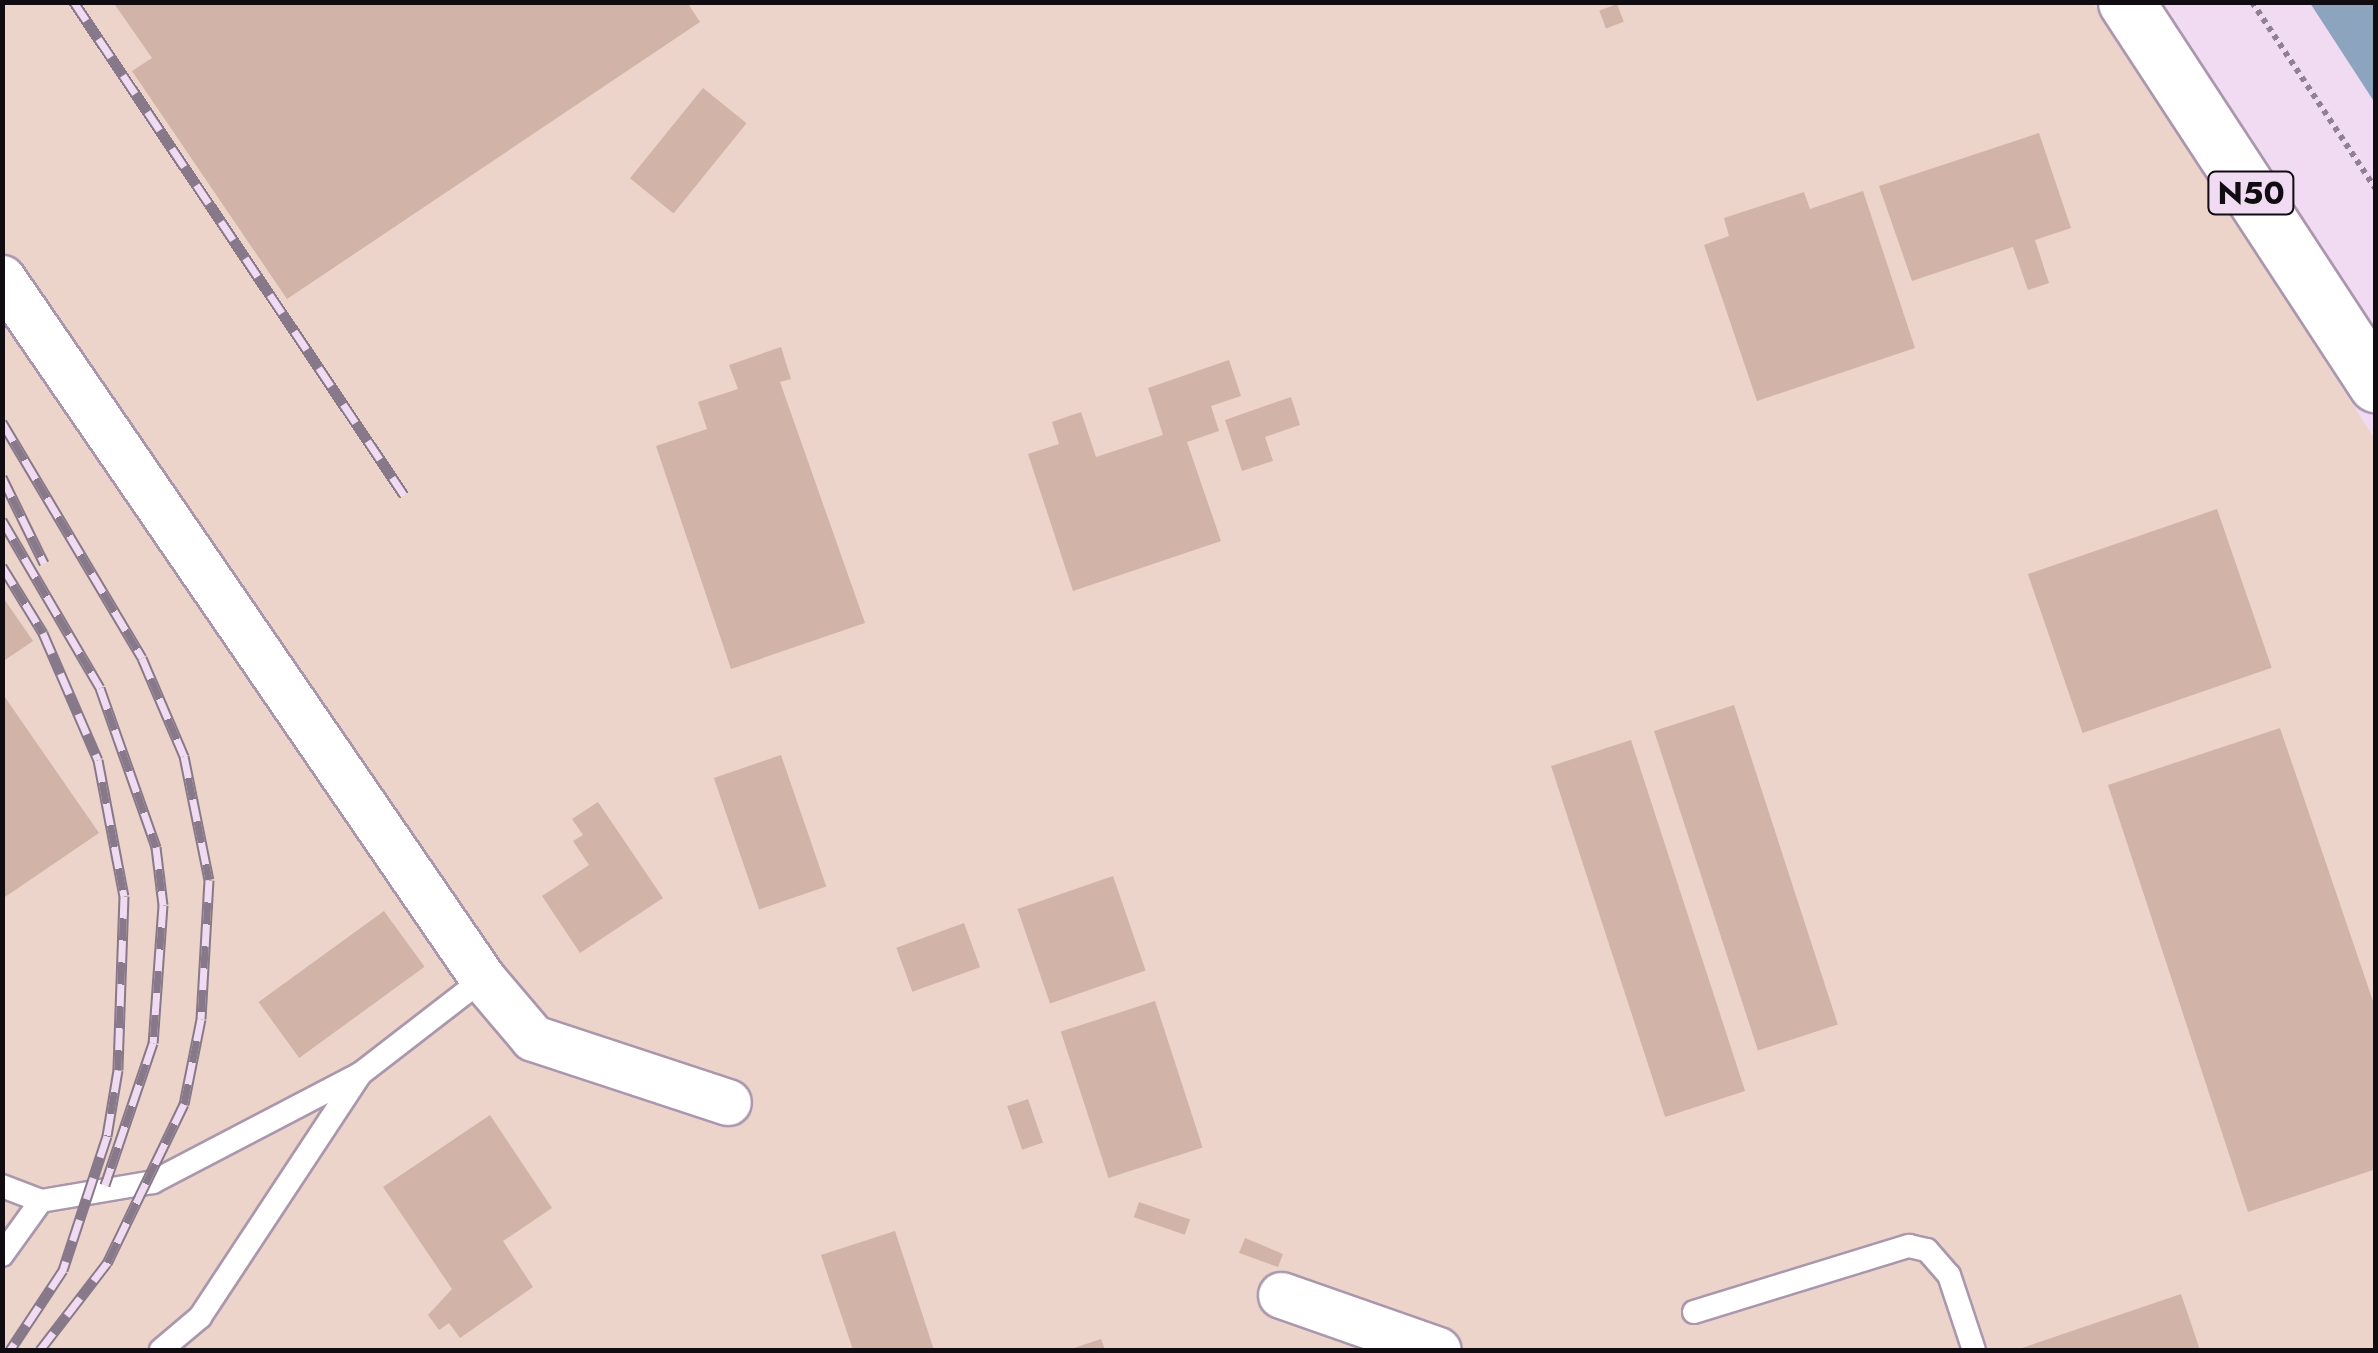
<!DOCTYPE html>
<style>
body{margin:0}
#map{position:relative;width:2378px;height:1353px;overflow:hidden;background:#f0dbf3;font-family:Jost,sans-serif}
div>[style]{position:absolute}
.industrial>*{inset:0;background:#ecd4ca}
.water>*{inset:0;background:#8da4be}
.building>*{inset:0;background:#d1b3a8;transform-origin:0 0}
.path>*{height:6px;margin-top:-3px;transform-origin:0;background:repeating-linear-gradient(90deg,#8f8191 0 5px,transparent 0 10px)}
.roads{filter:drop-shadow(2px 0 #aa97ad) drop-shadow(-2px 0 #aa97ad) drop-shadow(0 2px #aa97ad) drop-shadow(0 -2px #aa97ad)}
.lane>*{height:22px;margin:-11px;padding:0 11px;transform-origin:11px;border-radius:11px;background:#fff}
.street>*{height:45px;margin:-22.5px;padding:0 22.5px;transform-origin:22.5px;border-radius:22.5px;background:#fff}
.primary>*{height:55px;margin:-27.5px;padding:0 27.5px;transform-origin:27.5px;border-radius:27.5px;background:#fff}
.rail>*{height:11px;margin-top:-5.5px;transform-origin:0;background:repeating-linear-gradient(90deg,#f0dbf3 0 22px,#877989 0 44px);box-sizing:border-box;border-block:2px solid #877989}
span{translate:-50% -50%;white-space:nowrap;text-align:center;line-height:1.15;-webkit-text-stroke:8px #f0dbf3;paint-order:stroke}
.shield-label span{padding:2px 8px;background:#f0dbf3;border:2px solid;border-radius:8px;-webkit-text-stroke-width:0}
.shield-label{font-size:32px;color:#110b12;font-weight:700}
.frame{position:absolute;inset:0;border:5px solid #110b12;pointer-events:none}
</style>
<div id="map">
<div class="industrial">
<i style="clip-path:polygon(3px 3px,2093px 3px,2375px 439px,2375px 1350px,3px 1350px)"></i>
</div>
<div class="water">
<i style="clip-path:polygon(2310px 3px,2375px 3px,2375px 103px)"></i>
</div>
<div class="building">
<i style="clip-path:polygon(113px 2px,687px 2px,700px 22px,287px 299px,132px 71px,152px 58px)"></i>
<i style="left:1617px;top:4px;width:19px;height:19px;rotate:69deg"></i>
<i style="left:703px;top:88px;width:56px;height:116px;rotate:39deg"></i>
<i style="clip-path:polygon(2039px 133px,2071px 228px,2035px 240px,2049px 283px,2028px 290px,2013px 247px,1912px 281px,1879px 186px)"></i>
<i style="clip-path:polygon(1863px 191px,1915px 348px,1757px 401px,1704px 245px,1729px 236px,1724px 218px,1804px 192px,1810px 209px)"></i>
<i style="clip-path:polygon(781px 347px,791px 379px,780px 382px,865px 623px,731px 669px,656px 446px,707px 429px,698px 402px,738px 389px,729px 365px)"></i>
<i style="clip-path:polygon(1229px 360px,1241px 396px,1211px 406px,1219px 431px,1187px 442px,1221px 541px,1073px 591px,1028px 454px,1059px 444px,1052px 422px,1081px 412px,1096px 457px,1163px 435px,1148px 388px)"></i>
<i style="clip-path:polygon(1291px 397px,1300px 425px,1265px 437px,1273px 461px,1242px 471px,1225px 420px)"></i>
<i style="left:2217px;top:509px;width:168px;height:200px;rotate:71deg"></i>
<i style="clip-path:polygon(2px 596px,33px 641px,2px 662px)"></i>
<i style="clip-path:polygon(2px 693px,99px 833px,2px 899px)"></i>
<i style="left:1734px;top:705px;width:336px;height:84px;rotate:72deg"></i>
<i style="clip-path:polygon(2280px 728px,2376px 1010px,2376px 1169px,2248px 1212px,2108px 785px)"></i>
<i style="left:1631px;top:740px;width:369px;height:84px;rotate:72deg"></i>
<i style="left:781px;top:755px;width:139px;height:71px;rotate:71deg"></i>
<i style="clip-path:polygon(598px 802px,663px 898px,580px 953px,542px 896px,589px 865px,573px 841px,583px 835px,572px 819px)"></i>
<i style="left:1113px;top:876px;width:100px;height:101px;rotate:71deg"></i>
<i style="left:384px;top:911px;width:69px;height:155px;rotate:54deg"></i>
<i style="left:964px;top:923px;width:47px;height:72px;rotate:70deg"></i>
<i style="left:1155px;top:1001px;width:154px;height:99px;rotate:72deg"></i>
<i style="left:1028px;top:1099px;width:46px;height:22px;rotate:71deg"></i>
<i style="clip-path:polygon(490px 1115px,552px 1208px,503px 1241px,533px 1287px,460px 1338px,449px 1323px,439px 1330px,428px 1315px,452px 1289px,383px 1187px)"></i>
<i style="left:1139px;top:1202px;width:54px;height:16px;rotate:19deg"></i>
<i style="clip-path:polygon(895px 1231px,934px 1350px,853px 1350px,821px 1255px)"></i>
<i style="clip-path:polygon(1245px 1238px,1283px 1254px,1278px 1267px,1239px 1253px)"></i>
<i style="clip-path:polygon(2181px 1294px,2200px 1350px,2016px 1350px)"></i>
<i style="clip-path:polygon(1101px 1339px,1105px 1350px,1068px 1350px)"></i>
</div>
<div class="path">
<i style="left:2252px;top:2px;width:224px;rotate:56.5deg"></i>
</div>
<div class="roads">
<div class="lane">
<i style="left:2px;top:1186px;width:42px;rotate:21deg"></i>
<i style="left:41px;top:1201px;width:114px;rotate:-9.6deg"></i>
<i style="left:153px;top:1182px;width:233px;rotate:-27.6deg"></i>
<i style="left:2px;top:1255px;width:67px;rotate:-54.2deg"></i>
<i style="left:1694px;top:1312px;width:225px;rotate:-17.1deg"></i>
<i style="left:1909px;top:1246px;width:18px;rotate:13deg"></i>
<i style="left:1927px;top:1250px;width:33px;rotate:49deg"></i>
<i style="left:1949px;top:1275px;width:79px;rotate:71.6deg"></i>
<i style="left:161px;top:1350px;width:51px;rotate:-40.2deg"></i>
<i style="left:200px;top:1317px;width:291px;rotate:-56.6deg"></i>
<i style="left:360px;top:1074px;width:155px;rotate:-37.7deg"></i>
</div>
<div class="street">
<i style="left:2px;top:278px;width:850px;rotate:55.54deg"></i>
<i style="left:483px;top:979px;width:77px;rotate:49.7deg"></i>
<i style="left:533px;top:1038px;width:205px;rotate:18.2deg"></i>
<i style="left:1281px;top:1295px;width:166px;rotate:19.3deg"></i>
</div>
<div class="primary">
<i style="left:2126px;top:2px;width:457px;rotate:56.8deg"></i>
</div>
</div>
<div class="rail">
<i style="left:74px;top:2px;width:593px;rotate:56.2deg"></i>
<i style="left:2px;top:422px;width:274px;rotate:59.3deg"></i>
<i style="left:142px;top:658px;width:107px;rotate:66.8deg"></i>
<i style="left:184px;top:756px;width:126px;rotate:78.6deg"></i>
<i style="left:209px;top:880px;width:139px;rotate:93.3deg"></i>
<i style="left:201px;top:1019px;width:87px;rotate:101.3deg"></i>
<i style="left:184px;top:1104px;width:177px;rotate:115.8deg"></i>
<i style="left:107px;top:1263px;width:110px;rotate:127.6deg"></i>
<i style="left:2px;top:477px;width:96px;rotate:64deg"></i>
<i style="left:2px;top:520px;width:194px;rotate:59.7deg"></i>
<i style="left:100px;top:688px;width:169px;rotate:70.6deg"></i>
<i style="left:156px;top:847px;width:58px;rotate:83.1deg"></i>
<i style="left:163px;top:905px;width:138px;rotate:94.1deg"></i>
<i style="left:153px;top:1043px;width:150px;rotate:108.7deg"></i>
<i style="left:2px;top:566px;width:79px;rotate:58.5deg"></i>
<i style="left:43px;top:633px;width:138px;rotate:66.6deg"></i>
<i style="left:98px;top:760px;width:138px;rotate:79.2deg"></i>
<i style="left:124px;top:896px;width:174px;rotate:92deg"></i>
<i style="left:118px;top:1070px;width:67px;rotate:99.5deg"></i>
<i style="left:107px;top:1136px;width:141px;rotate:108.2deg"></i>
<i style="left:63px;top:1270px;width:96px;rotate:123.5deg"></i>
</div>
<div class="shield-label">
<span style="left:2251px;top:193px">N50</span>
</div>
<div class="frame"></div>
</div>
